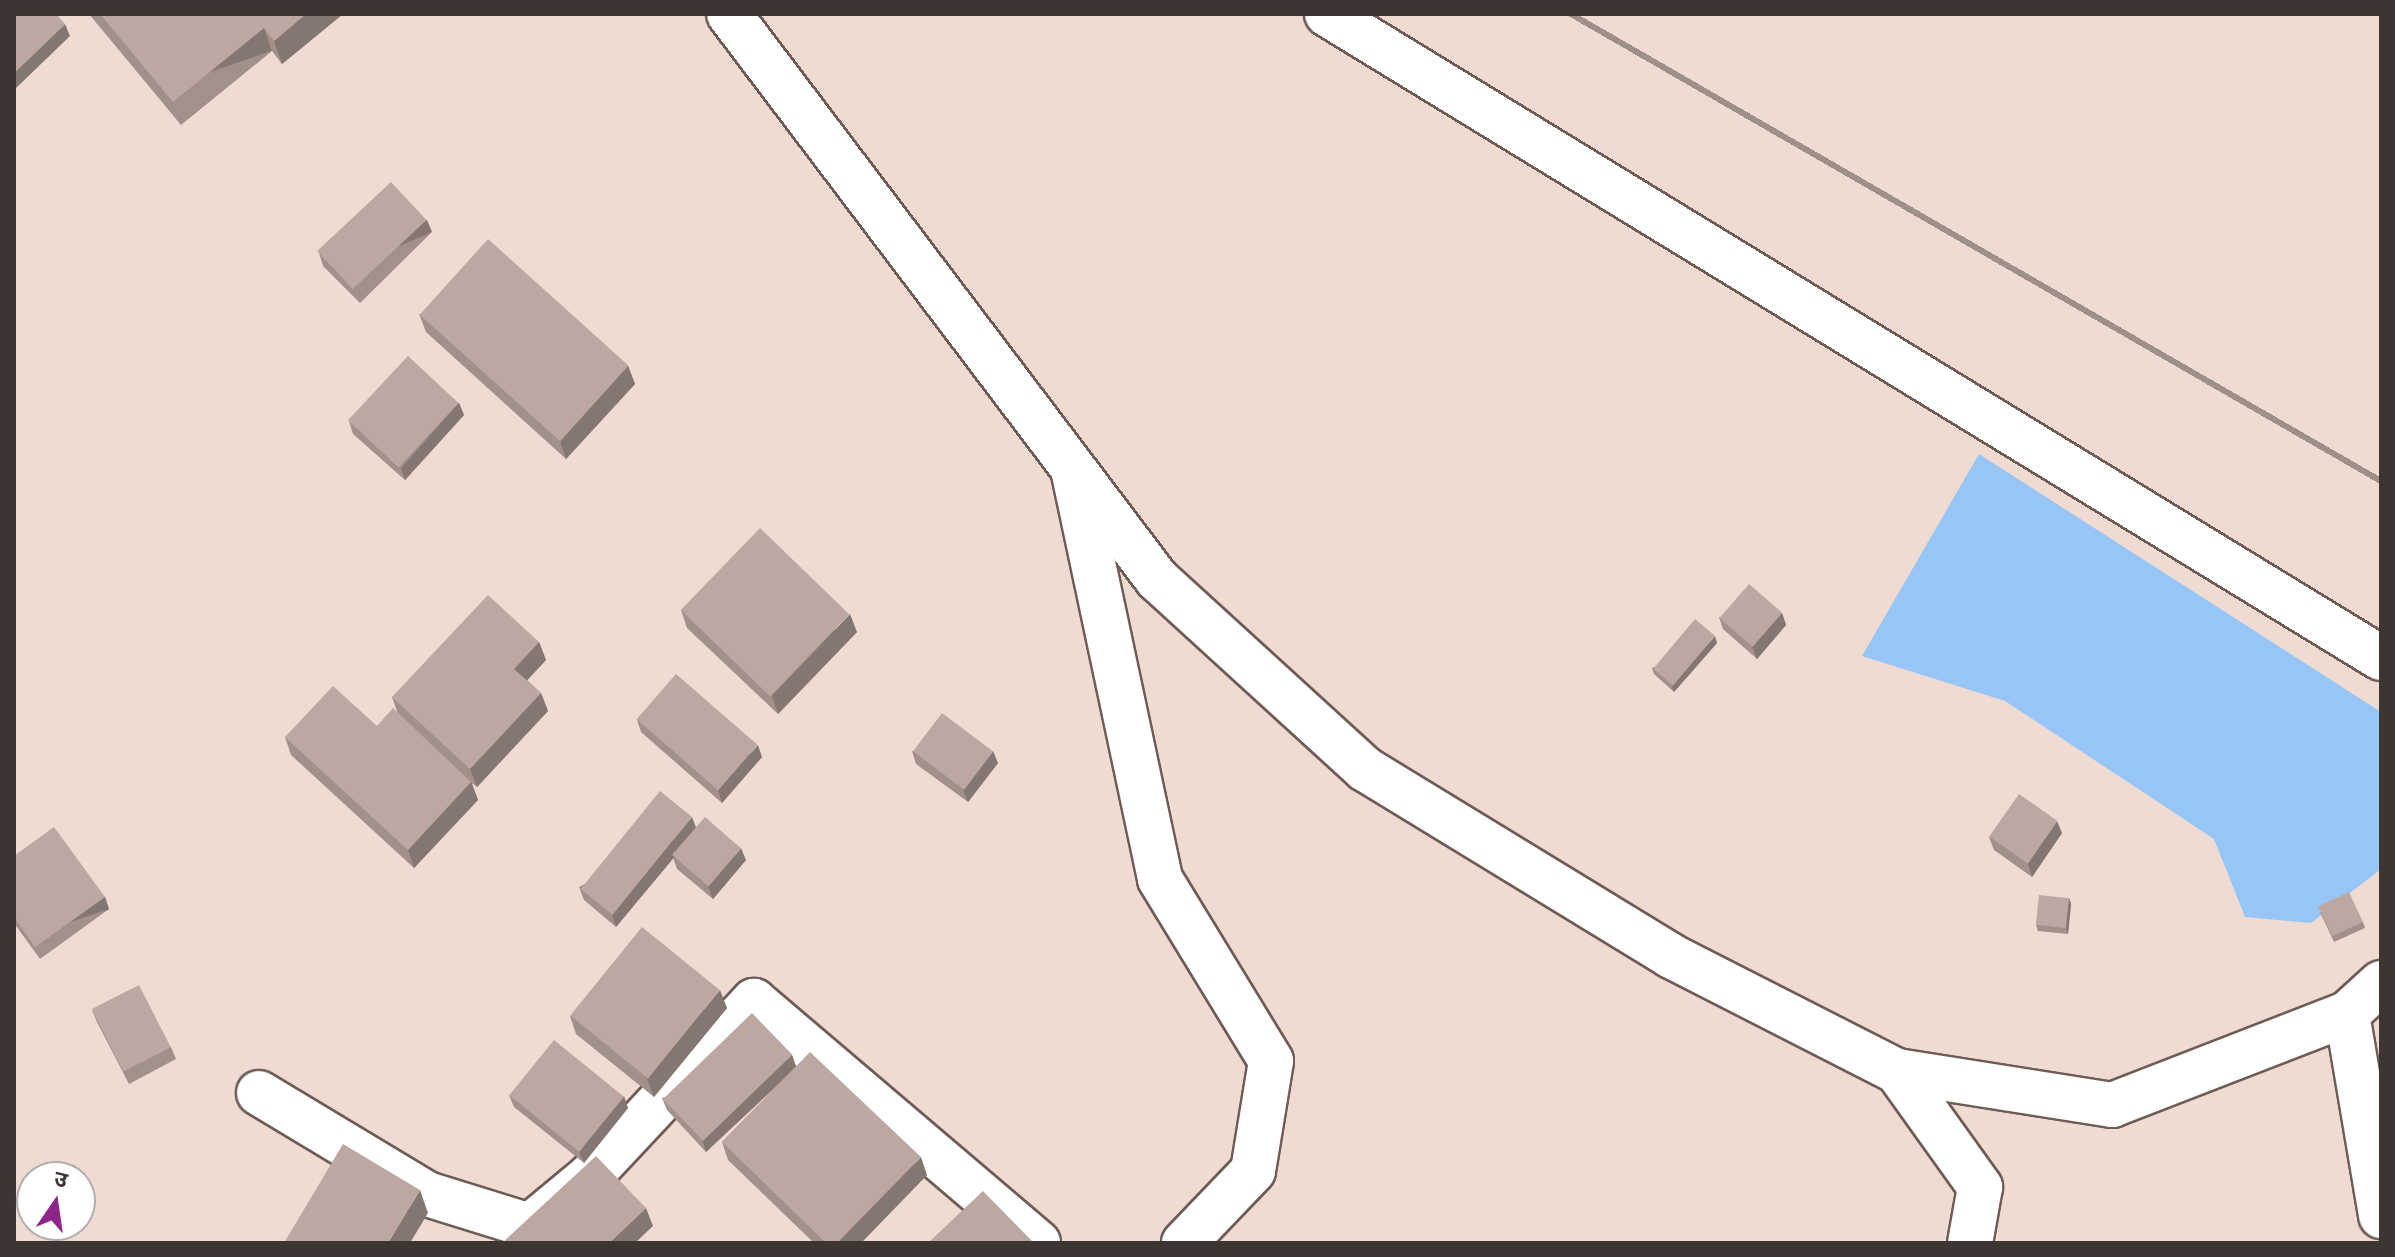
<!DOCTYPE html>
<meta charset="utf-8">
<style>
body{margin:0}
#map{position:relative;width:2395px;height:1257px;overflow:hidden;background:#f0dbd3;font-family:Arial,"Noto Sans Devanagari",sans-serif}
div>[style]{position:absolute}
.water>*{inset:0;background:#97c6f6}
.roads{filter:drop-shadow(2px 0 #6e5c55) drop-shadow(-2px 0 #6e5c55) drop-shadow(0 2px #6e5c55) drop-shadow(0 -2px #6e5c55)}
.minor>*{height:44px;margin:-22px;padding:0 22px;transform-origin:22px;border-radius:22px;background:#fff}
.major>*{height:44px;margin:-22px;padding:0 22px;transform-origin:22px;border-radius:22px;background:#fff}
.rail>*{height:6px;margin:-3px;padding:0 3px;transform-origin:3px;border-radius:3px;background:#9e8f89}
.wall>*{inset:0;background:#a2908a}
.shaded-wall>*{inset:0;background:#847671;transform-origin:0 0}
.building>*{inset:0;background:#bca8a1;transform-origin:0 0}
span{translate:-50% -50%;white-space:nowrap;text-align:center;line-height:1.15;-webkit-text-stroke:7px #fff;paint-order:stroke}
.frame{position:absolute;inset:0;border:16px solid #3d3532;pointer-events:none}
.north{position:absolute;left:16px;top:1161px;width:80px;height:80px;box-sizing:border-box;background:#fff;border:2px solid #b1aead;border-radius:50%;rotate:13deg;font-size:22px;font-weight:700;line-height:32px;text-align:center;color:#3d3532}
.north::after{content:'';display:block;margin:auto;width:28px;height:36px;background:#8e258a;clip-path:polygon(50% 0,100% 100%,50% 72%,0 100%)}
</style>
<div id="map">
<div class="water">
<i style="clip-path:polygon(1979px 454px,2381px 712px,2381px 869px,2311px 923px,2245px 917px,2214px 839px,2005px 701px,1862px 656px)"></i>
</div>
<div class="roads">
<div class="minor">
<i style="left:1327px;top:14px;width:1235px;rotate:31.43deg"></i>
<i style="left:1073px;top:469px;width:419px;rotate:78deg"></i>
<i style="left:1160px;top:879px;width:213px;rotate:58.6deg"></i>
<i style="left:1271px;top:1061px;width:111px;rotate:99.3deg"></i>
<i style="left:1253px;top:1171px;width:100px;rotate:133.8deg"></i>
<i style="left:2347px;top:1014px;width:205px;rotate:80.4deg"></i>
<i style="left:1897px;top:1071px;width:143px;rotate:54.4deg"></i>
<i style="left:1980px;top:1187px;width:57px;rotate:100.1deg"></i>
<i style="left:259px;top:1093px;width:196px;rotate:31deg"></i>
<i style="left:427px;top:1194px;width:108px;rotate:17.3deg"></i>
<i style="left:530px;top:1226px;width:78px;rotate:-39.8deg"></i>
<i style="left:590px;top:1176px;width:240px;rotate:-46.9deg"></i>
<i style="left:754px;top:1001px;width:373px;rotate:40.4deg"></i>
</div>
<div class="major">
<i style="left:729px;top:14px;width:709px;rotate:52.86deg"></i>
<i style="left:1157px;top:579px;width:282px;rotate:42.4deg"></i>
<i style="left:1365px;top:769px;width:359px;rotate:31.4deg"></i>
<i style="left:1671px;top:956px;width:254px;rotate:27deg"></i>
<i style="left:1897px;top:1071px;width:218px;rotate:9deg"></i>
<i style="left:2112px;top:1105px;width:252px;rotate:-21.2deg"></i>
<i style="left:2347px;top:1014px;width:46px;rotate:-42.4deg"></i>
</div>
</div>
<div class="rail">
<i style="left:1571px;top:14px;width:935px;rotate:29.97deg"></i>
</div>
<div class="wall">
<i style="clip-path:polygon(89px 14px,343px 14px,282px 64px,272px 51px,181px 125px)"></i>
<i style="clip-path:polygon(432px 232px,360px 303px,323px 266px,319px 253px)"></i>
<i style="clip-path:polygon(419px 314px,628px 366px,635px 384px,566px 459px,426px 332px)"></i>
<i style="clip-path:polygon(459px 403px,464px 415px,405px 480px,353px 434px,349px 421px)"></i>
<i style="clip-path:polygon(681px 610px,857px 632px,778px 714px,687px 628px)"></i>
<i style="clip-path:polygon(1782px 613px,1786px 625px,1757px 659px,1723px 629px,1719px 617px)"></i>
<i style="clip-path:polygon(539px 642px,546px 660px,527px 680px,541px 693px,548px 711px,477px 787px,472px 783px,478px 800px,414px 868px,291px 755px,285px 737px,377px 726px,398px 714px,392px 697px)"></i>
<i style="clip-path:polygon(1717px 643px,1674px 692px,1654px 674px,1652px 668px)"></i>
<i style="clip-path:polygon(637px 720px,762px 757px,722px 803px,641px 732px)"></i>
<i style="clip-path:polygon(912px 751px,998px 763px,968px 802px,916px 764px)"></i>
<i style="clip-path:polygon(696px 828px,746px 860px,713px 899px,677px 869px,673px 858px,616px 927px,584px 900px,579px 887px)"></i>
<i style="clip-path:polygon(2062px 833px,2032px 877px,1994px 850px,1989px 837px)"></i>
<i style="clip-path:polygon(14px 856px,105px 897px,109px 909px,40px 959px,14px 923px)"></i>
<i style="clip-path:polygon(2069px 898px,2071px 904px,2068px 934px,2038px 931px,2036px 925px)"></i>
<i style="clip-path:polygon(2320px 912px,2363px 922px,2365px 928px,2334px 942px)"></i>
<i style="clip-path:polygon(727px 1008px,654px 1097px,576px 1034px,570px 1016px)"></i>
<i style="clip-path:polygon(92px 1010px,171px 1047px,176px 1059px,129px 1084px,97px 1022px)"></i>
<i style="clip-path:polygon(792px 1055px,796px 1066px,927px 1175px,861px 1243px,814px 1243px,728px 1160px,722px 1142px,779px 1084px,706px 1152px,667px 1110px,662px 1098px)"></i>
<i style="clip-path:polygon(509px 1095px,628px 1108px,584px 1163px,514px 1107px)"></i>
</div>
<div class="shaded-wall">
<i style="clip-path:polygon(306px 14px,343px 14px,282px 64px,274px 41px)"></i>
<i style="clip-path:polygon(65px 24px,70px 36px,14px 90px,14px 73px)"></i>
<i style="left:264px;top:28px;width:24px;height:117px;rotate:71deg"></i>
<i style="left:427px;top:220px;width:13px;height:101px;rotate:67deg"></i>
<i style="clip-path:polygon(628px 366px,635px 384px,566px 459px,560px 441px)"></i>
<i style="clip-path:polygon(459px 403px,464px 415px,405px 480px,401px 468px)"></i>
<i style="clip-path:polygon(1782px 613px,1786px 625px,1757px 659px,1752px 646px)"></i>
<i style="clip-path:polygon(850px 614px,857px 632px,778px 714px,772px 696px)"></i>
<i style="clip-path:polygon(1715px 636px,1717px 643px,1674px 692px,1672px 686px)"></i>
<i style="clip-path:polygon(539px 642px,546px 660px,521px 687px,514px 669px)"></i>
<i style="clip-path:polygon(541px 693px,548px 711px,477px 787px,470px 769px)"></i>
<i style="clip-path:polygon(758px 745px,762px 757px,722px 803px,718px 790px)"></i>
<i style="clip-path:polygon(993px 751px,998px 763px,968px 802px,963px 790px)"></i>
<i style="clip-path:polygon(471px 782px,478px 800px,414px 868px,408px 850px)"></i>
<i style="clip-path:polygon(692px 817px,697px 830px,616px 927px,612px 914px)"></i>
<i style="clip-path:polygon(2057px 821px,2062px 833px,2032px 877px,2028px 864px)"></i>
<i style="clip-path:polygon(741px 848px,746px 860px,713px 899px,708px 887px)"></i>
<i style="left:105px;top:897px;width:13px;height:86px;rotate:72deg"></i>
<i style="clip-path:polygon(2069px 898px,2071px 904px,2068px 934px,2066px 928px)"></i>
<i style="clip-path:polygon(720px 990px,727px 1008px,654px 1097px,647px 1079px)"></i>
<i style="clip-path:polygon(792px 1055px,796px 1067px,706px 1152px,702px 1139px)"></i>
<i style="clip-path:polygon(624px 1096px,628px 1108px,584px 1163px,579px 1151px)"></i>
<i style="clip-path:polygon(921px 1157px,927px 1175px,861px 1243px,837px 1243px)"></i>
<i style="clip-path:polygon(420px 1190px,428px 1213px,410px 1243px,388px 1243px)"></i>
<i style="clip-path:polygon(646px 1208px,653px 1226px,635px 1243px,609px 1243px)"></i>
</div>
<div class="building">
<i style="clip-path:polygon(14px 14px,56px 14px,65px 24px,14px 73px)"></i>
<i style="clip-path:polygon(100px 14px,306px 14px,274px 41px,264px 28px,173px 102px)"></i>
<i style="left:391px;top:182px;width:52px;height:101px;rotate:47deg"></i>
<i style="left:488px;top:239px;width:189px;height:102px;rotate:42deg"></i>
<i style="left:408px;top:356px;width:69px;height:88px;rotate:43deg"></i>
<i style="left:760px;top:528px;width:124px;height:114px;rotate:44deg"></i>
<i style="left:1749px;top:584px;width:44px;height:45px;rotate:41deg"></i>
<i style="clip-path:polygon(488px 595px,539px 642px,514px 669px,541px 693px,470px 769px,392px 697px)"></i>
<i style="left:1695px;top:619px;width:26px;height:65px;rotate:40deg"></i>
<i style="left:676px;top:674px;width:108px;height:60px;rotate:41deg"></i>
<i style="clip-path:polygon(333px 686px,377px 726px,393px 708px,471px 782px,408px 850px,285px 737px)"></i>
<i style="left:942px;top:713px;width:64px;height:48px;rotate:37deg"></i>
<i style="left:660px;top:791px;width:41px;height:126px;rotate:39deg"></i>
<i style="left:2019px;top:794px;width:47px;height:52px;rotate:35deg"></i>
<i style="left:705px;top:817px;width:48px;height:50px;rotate:41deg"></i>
<i style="clip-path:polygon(54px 827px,105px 897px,35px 947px,14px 917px,14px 856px)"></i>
<i style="left:2349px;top:892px;width:33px;height:34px;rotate:65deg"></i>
<i style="left:2039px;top:895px;width:30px;height:30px;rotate:6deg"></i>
<i style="left:642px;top:927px;width:100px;height:114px;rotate:39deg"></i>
<i style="left:139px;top:985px;width:70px;height:53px;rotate:63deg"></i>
<i style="left:752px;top:1013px;width:58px;height:124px;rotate:46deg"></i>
<i style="left:554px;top:1040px;width:90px;height:71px;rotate:39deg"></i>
<i style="clip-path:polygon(810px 1052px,921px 1157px,837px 1243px,826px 1243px,722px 1142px)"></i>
<i style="clip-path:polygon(343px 1144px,420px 1190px,388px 1243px,284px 1243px)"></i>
<i style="clip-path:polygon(596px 1156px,646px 1208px,609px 1243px,502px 1243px)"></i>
<i style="clip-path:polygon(983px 1191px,1034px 1243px,928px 1243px)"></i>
</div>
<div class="frame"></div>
<div class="north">उ</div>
</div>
